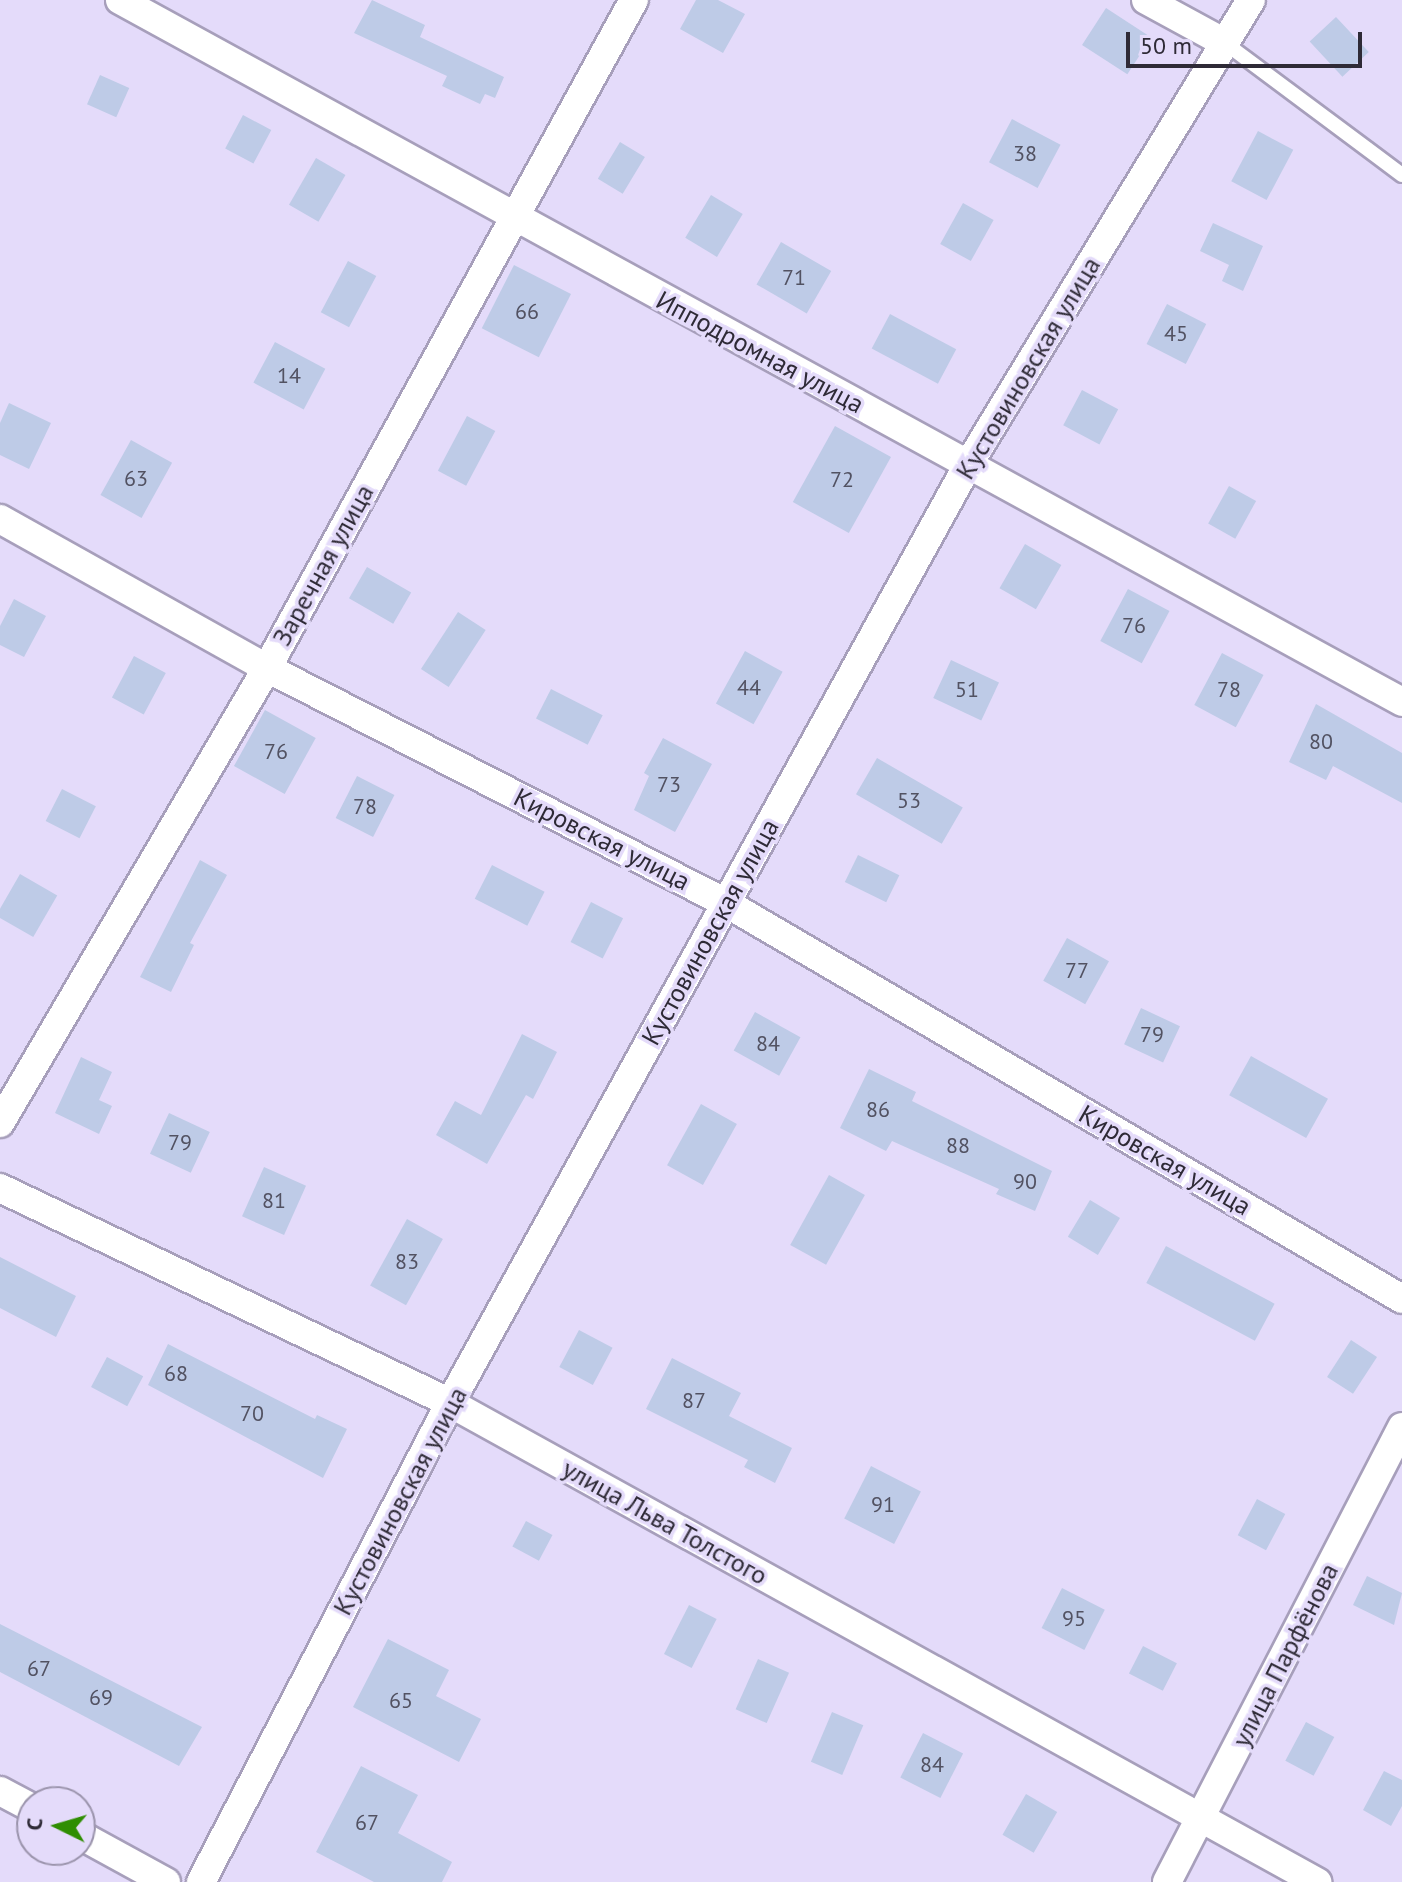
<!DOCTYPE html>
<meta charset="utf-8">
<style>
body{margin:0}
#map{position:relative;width:1402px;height:1882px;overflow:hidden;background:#e4dbfa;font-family:"PT Sans",sans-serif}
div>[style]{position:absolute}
.building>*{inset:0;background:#becbe7;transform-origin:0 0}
.roads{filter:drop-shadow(2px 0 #a79fbb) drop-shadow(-2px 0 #a79fbb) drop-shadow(0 2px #a79fbb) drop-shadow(0 -2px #a79fbb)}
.service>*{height:14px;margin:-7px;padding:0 7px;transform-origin:7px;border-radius:7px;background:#fff}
.minor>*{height:28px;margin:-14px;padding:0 14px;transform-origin:14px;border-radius:14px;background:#fff}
span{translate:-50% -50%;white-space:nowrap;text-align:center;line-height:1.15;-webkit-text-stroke:7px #e4dbfa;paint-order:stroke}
.number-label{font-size:22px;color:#525262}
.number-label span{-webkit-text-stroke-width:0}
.street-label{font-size:26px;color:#2e2a36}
.north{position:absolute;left:16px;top:1786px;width:80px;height:80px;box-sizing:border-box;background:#e4dbfa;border:2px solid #9b94ac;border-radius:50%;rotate:275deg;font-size:22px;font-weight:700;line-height:32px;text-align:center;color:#2e2a36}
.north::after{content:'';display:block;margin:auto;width:28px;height:36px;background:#2f8e02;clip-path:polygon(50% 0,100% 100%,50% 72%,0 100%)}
.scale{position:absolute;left:1126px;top:32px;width:236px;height:36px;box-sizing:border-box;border:4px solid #2e2a36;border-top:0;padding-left:10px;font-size:24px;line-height:28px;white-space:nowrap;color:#2e2a36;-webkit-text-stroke:6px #e4dbfa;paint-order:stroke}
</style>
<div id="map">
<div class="building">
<i style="clip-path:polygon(372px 0,425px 25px,420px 37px,504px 77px,495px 98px,485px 94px,480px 104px,442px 86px,447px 76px,354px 33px)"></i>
<i style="clip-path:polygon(696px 0,718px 0,745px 14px,723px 53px,680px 29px)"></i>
<i style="left:1106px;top:8px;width:54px;height:44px;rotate:33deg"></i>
<i style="left:1336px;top:17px;width:48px;height:36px;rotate:47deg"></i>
<i style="left:100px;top:75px;width:32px;height:32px;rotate:24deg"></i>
<i style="left:243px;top:115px;width:32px;height:38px;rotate:28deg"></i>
<i style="left:1012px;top:119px;width:55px;height:49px;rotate:28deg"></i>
<i style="left:1258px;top:131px;width:40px;height:57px;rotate:28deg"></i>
<i style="left:620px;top:142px;width:29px;height:43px;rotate:31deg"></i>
<i style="left:316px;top:158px;width:34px;height:54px;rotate:30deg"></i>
<i style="left:711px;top:195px;width:37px;height:50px;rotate:31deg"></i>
<i style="left:963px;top:203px;width:35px;height:47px;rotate:29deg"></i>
<i style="clip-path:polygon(1213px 223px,1263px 246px,1243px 291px,1222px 281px,1229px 265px,1200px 251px)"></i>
<i style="left:781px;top:242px;width:58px;height:49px;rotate:30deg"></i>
<i style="left:348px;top:261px;width:32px;height:58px;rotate:28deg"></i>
<i style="left:514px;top:265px;width:64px;height:71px;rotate:27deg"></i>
<i style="left:1167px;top:304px;width:44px;height:45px;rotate:27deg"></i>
<i style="left:890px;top:314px;width:75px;height:39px;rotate:28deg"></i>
<i style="left:275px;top:342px;width:57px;height:46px;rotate:28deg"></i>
<i style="left:1082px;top:390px;width:41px;height:40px;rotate:28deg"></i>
<i style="clip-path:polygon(9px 403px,51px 423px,29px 469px,0 455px,0 423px)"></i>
<i style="left:467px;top:416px;width:32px;height:62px;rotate:28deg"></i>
<i style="left:835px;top:426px;width:64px;height:87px;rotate:29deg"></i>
<i style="left:131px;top:440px;width:47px;height:63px;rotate:29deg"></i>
<i style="left:1229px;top:486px;width:31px;height:43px;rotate:29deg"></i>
<i style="left:1025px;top:544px;width:42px;height:51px;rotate:30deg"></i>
<i style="left:367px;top:567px;width:51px;height:36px;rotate:30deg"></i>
<i style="left:1128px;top:589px;width:47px;height:59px;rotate:28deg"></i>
<i style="clip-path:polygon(14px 599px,46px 616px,24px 657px,0 645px,0 626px)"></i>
<i style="left:458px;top:612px;width:33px;height:68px;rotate:33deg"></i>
<i style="left:745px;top:651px;width:43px;height:60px;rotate:29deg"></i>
<i style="left:1222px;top:653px;width:47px;height:59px;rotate:28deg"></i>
<i style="left:134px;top:656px;width:36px;height:47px;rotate:28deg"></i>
<i style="left:951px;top:660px;width:53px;height:42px;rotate:25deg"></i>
<i style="left:551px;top:689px;width:58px;height:33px;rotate:27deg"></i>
<i style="clip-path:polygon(1316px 704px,1402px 753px,1402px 803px,1333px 766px,1326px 780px,1289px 762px)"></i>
<i style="left:265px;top:710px;width:58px;height:64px;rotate:29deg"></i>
<i style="clip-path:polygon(663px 738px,712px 764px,675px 832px,634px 810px,649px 776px,644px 773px)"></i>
<i style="left:877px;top:758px;width:99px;height:42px;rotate:30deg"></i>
<i style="left:357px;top:776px;width:42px;height:47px;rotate:27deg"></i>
<i style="left:62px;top:789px;width:38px;height:36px;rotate:27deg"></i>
<i style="left:858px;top:855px;width:46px;height:30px;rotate:26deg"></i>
<i style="clip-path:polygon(200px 860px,227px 875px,190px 943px,194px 945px,171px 992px,140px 977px)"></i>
<i style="left:492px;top:865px;width:59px;height:38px;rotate:27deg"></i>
<i style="left:20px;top:874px;width:43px;height:48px;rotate:30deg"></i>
<i style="left:591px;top:902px;width:36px;height:45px;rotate:27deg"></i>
<i style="left:1067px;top:938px;width:48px;height:49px;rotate:29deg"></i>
<i style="left:1141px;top:1008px;width:43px;height:40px;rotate:25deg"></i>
<i style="left:755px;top:1012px;width:52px;height:44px;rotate:29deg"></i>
<i style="clip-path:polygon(522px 1034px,557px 1052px,533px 1099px,526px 1095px,487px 1164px,436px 1135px,455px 1101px,481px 1115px)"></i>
<i style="left:1251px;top:1056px;width:88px;height:45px;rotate:29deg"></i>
<i style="clip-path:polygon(81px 1057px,112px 1072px,99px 1100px,112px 1106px,99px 1134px,55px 1113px)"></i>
<i style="clip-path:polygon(869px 1069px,916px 1092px,912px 1101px,1052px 1171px,1035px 1211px,996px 1194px,999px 1189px,892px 1141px,886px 1151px,840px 1128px)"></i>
<i style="left:701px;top:1104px;width:41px;height:70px;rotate:29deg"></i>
<i style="left:169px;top:1113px;width:45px;height:45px;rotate:25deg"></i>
<i style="left:264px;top:1167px;width:46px;height:54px;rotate:24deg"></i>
<i style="left:829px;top:1175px;width:41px;height:80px;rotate:29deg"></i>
<i style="left:1090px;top:1200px;width:35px;height:43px;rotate:31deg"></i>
<i style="left:407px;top:1219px;width:41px;height:76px;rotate:29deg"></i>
<i style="left:1166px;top:1246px;width:123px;height:42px;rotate:28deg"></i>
<i style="clip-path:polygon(0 1257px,76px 1296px,56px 1337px,0 1308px)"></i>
<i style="left:579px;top:1330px;width:38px;height:42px;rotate:28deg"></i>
<i style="left:1351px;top:1340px;width:31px;height:44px;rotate:33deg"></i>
<i style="clip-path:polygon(168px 1344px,315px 1419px,317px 1415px,347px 1429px,323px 1478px,148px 1385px)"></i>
<i style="left:107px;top:1357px;width:41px;height:34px;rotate:28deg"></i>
<i style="clip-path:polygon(672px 1358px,741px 1393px,729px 1416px,792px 1448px,775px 1483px,744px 1467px,748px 1460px,646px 1409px)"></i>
<i style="left:871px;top:1466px;width:56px;height:59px;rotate:27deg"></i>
<i style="left:1257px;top:1499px;width:32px;height:41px;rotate:28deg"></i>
<i style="left:526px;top:1521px;width:30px;height:29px;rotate:28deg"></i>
<i style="clip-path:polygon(1367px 1576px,1402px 1593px,1394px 1625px,1353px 1605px)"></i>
<i style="left:1062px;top:1588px;width:48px;height:45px;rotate:27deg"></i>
<i style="left:689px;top:1605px;width:31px;height:55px;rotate:27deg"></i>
<i style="clip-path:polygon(0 1624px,202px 1727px,179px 1766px,0 1672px)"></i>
<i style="clip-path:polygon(388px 1639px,449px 1670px,436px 1696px,481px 1719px,459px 1762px,353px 1707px)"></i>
<i style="left:1143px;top:1646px;width:38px;height:31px;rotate:27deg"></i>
<i style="left:758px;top:1659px;width:34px;height:55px;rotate:24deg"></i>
<i style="left:832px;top:1712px;width:34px;height:54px;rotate:23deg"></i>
<i style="left:1306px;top:1722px;width:32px;height:44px;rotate:28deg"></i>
<i style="left:923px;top:1733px;width:45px;height:50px;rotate:27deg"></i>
<i style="clip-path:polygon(361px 1766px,418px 1795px,398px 1833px,452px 1862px,442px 1882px,374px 1882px,316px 1852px)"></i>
<i style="clip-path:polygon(1384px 1771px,1402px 1780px,1402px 1806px,1391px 1826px,1363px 1810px)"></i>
<i style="left:1026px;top:1794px;width:36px;height:47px;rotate:30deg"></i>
</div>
<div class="roads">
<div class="service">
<i style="left:1225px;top:43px;width:221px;rotate:36.7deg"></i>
</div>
<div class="minor">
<i style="left:120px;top:0;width:1462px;rotate:28.7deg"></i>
<i style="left:1146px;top:0;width:90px;rotate:28.6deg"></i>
<i style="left:0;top:519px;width:306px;rotate:29.2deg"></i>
<i style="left:267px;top:668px;width:516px;rotate:27.11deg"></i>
<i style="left:726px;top:903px;width:783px;rotate:30.36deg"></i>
<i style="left:0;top:1123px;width:528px;rotate:-59.6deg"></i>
<i style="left:267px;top:668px;width:762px;rotate:-61.22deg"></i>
<i style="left:0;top:1188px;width:499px;rotate:25.5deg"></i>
<i style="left:450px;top:1403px;width:991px;rotate:28.92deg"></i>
<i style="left:0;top:1791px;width:36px;rotate:28deg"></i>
<i style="left:80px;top:1835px;width:98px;rotate:28.7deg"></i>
<i style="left:201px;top:1882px;width:540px;rotate:-62.53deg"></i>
<i style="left:450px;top:1403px;width:1072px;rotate:-61.09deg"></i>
<i style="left:968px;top:465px;width:544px;rotate:-58.68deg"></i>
<i style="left:1167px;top:1882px;width:512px;rotate:-62.68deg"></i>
</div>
</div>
<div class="number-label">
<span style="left:1025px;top:154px">38</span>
<span style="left:794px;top:278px">71</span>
<span style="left:527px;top:312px">66</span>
<span style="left:1176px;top:334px">45</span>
<span style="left:289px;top:376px">14</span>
<span style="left:136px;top:479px">63</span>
<span style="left:842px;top:480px">72</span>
<span style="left:1134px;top:626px">76</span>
<span style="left:749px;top:688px">44</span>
<span style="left:967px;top:690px">51</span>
<span style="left:1229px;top:690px">78</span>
<span style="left:1321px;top:742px">80</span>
<span style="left:276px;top:752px">76</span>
<span style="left:669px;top:785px">73</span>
<span style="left:909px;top:801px">53</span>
<span style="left:365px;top:807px">78</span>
<span style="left:1077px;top:971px">77</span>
<span style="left:1152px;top:1035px">79</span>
<span style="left:768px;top:1044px">84</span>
<span style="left:878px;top:1110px">86</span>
<span style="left:180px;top:1143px">79</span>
<span style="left:958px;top:1146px">88</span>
<span style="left:1025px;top:1182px">90</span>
<span style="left:274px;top:1201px">81</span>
<span style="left:407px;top:1262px">83</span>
<span style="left:176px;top:1374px">68</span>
<span style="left:694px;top:1401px">87</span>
<span style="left:252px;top:1414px">70</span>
<span style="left:883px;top:1505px">91</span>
<span style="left:1074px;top:1619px">95</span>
<span style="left:39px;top:1669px">67</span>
<span style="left:101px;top:1698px">69</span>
<span style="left:401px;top:1701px">65</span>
<span style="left:932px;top:1765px">84</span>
<span style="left:367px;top:1823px">67</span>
</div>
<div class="street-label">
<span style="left:760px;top:352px;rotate:28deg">Ипподромная улица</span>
<span style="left:1028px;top:368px;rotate:-59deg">Кустовиновская улица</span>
<span style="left:323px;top:565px;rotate:-61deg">Заречная улица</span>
<span style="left:602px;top:839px;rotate:27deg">Кировская улица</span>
<span style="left:710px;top:932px;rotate:-61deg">Кустовиновская улица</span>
<span style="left:1165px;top:1160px;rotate:30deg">Кировская улица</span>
<span style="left:400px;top:1501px;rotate:-62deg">Кустовиновская улица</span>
<span style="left:665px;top:1522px;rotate:29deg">улица Льва Толстого</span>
<span style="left:1285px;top:1655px;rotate:-63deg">улица Парфёнова</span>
</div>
<div class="north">С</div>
<div class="scale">50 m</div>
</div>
